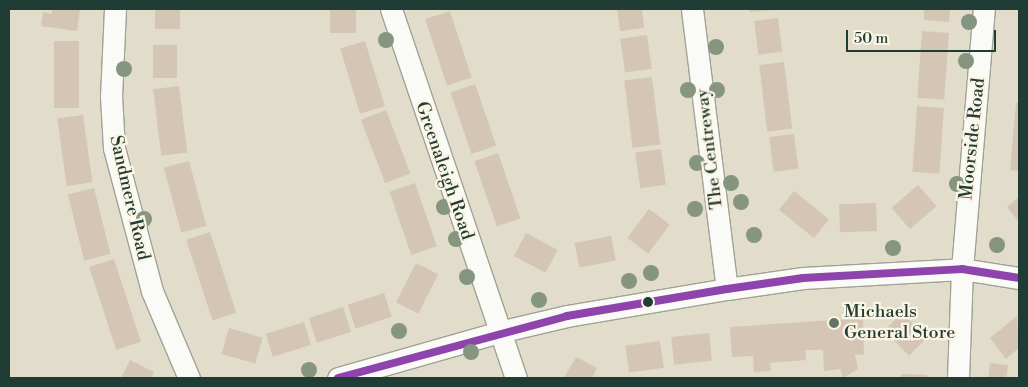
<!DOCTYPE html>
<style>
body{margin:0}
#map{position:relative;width:1028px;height:387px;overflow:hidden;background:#e1ddca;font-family:"Libre Bodoni",serif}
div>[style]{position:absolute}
.building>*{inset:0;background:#d5c5b5;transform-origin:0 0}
.roads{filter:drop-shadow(1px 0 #a0a296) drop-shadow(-1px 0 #a0a296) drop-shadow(0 1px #a0a296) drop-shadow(0 -1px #a0a296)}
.street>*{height:21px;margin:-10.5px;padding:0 10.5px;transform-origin:10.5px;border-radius:10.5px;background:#fafaf7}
.bus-1>*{height:8px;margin:-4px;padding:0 4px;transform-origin:4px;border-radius:4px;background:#8e44ad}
.trees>*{width:16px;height:16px;margin:-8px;border-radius:50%;background:#85957f}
.dots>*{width:14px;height:14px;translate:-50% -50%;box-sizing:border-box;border:2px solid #fcf5e5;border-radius:50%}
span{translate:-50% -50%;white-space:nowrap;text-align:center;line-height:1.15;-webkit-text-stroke:4.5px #fcf5e5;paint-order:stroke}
.street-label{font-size:18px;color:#1f3d34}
.poi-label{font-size:18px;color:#1f3d34}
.left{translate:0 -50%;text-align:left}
.frame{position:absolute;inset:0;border:10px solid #1f3d34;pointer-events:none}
.scale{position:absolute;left:846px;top:30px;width:150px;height:22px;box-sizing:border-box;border:2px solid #1f3d34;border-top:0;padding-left:6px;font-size:15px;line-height:18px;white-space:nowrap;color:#1f3d34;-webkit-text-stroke:4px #fcf5e5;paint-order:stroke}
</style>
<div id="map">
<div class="building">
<i style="clip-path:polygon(52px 9px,80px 9px,77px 31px,41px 26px,43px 12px,52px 14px)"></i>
<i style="left:155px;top:9px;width:25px;height:20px"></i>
<i style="left:330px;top:9px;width:26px;height:24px"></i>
<i style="clip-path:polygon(617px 9px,642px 9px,644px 28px,620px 31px)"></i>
<i style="clip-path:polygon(749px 9px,774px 9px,774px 10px,750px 12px)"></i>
<i style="clip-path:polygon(924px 9px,950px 9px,949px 22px,924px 20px)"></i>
<i style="left:450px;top:11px;width:70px;height:26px;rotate:72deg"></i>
<i style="left:778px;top:18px;width:34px;height:24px;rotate:83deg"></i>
<i style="left:922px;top:31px;width:27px;height:67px;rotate:4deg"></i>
<i style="left:647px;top:35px;width:34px;height:27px;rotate:82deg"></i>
<i style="left:54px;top:41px;width:25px;height:67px"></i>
<i style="left:365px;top:41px;width:68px;height:26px;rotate:73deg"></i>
<i style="left:153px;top:45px;width:24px;height:33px"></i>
<i style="left:784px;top:62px;width:67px;height:25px;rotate:83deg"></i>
<i style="left:652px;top:77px;width:68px;height:28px;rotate:83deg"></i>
<i style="left:475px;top:84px;width:65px;height:26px;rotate:71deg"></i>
<i style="left:179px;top:86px;width:67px;height:26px;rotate:83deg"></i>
<i style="clip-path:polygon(1016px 103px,1019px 103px,1019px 171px,1010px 170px)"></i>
<i style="left:917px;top:106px;width:27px;height:66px;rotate:4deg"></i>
<i style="left:386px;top:110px;width:68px;height:27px;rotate:69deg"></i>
<i style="left:83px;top:115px;width:68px;height:26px;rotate:82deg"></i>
<i style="left:794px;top:134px;width:35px;height:25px;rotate:83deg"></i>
<i style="left:661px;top:149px;width:36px;height:26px;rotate:82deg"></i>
<i style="left:498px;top:153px;width:69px;height:25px;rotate:71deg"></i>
<i style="left:189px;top:161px;width:67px;height:26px;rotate:75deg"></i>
<i style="left:415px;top:183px;width:67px;height:27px;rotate:71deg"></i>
<i style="left:918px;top:185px;width:28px;height:35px;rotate:49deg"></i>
<i style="left:94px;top:188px;width:68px;height:27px;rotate:76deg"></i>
<i style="left:794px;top:191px;width:45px;height:24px;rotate:39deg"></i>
<i style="clip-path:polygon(1019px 197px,1019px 222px,1007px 207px)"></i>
<i style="left:876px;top:203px;width:28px;height:37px;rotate:88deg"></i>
<i style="left:649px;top:209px;width:26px;height:36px;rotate:37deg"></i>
<i style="left:210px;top:232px;width:85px;height:25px;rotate:72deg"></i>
<i style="left:526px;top:233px;width:36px;height:26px;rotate:28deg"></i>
<i style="left:611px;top:236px;width:25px;height:37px;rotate:79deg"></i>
<i style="left:114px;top:259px;width:87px;height:26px;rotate:72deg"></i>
<i style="left:416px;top:263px;width:25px;height:44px;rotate:27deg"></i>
<i style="left:384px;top:293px;width:25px;height:38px;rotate:72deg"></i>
<i style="left:343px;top:307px;width:26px;height:36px;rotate:72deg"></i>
<i style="left:902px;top:313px;width:35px;height:25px;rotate:45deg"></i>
<i style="clip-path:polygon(1017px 316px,1019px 348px,1006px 359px,990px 338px)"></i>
<i style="clip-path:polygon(863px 318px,864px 355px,855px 354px,858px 369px,843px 378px,840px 369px,824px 371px,823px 350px,805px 350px,806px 360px,770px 363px,771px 371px,754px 372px,753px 356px,732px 357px,730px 327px)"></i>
<i style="left:304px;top:322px;width:24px;height:40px;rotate:73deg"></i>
<i style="left:229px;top:328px;width:35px;height:27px;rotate:16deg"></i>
<i style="left:709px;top:333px;width:28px;height:38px;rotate:84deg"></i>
<i style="left:660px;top:341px;width:27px;height:35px;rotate:82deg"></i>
<i style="clip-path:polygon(576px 357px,597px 368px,592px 378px,564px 378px)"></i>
<i style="clip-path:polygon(130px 360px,154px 372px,151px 378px,121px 378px)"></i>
<i style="left:990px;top:363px;width:18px;height:15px;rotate:6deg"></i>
<i style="clip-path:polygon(901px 374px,927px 375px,927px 378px,901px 378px)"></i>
</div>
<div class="roads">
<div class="street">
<i style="left:115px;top:9px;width:87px;rotate:92.6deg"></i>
<i style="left:111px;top:96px;width:52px;rotate:86.7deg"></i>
<i style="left:114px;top:148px;width:148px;rotate:75.1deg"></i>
<i style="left:152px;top:291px;width:95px;rotate:67deg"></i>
<i style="left:391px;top:9px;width:390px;rotate:71.3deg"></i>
<i style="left:692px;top:9px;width:282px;rotate:82.9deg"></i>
<i style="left:338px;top:378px;width:167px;rotate:-15.9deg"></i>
<i style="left:499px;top:332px;width:70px;rotate:-13.2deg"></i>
<i style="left:567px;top:316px;width:162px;rotate:-9.6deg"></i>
<i style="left:727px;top:289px;width:77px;rotate:-8.2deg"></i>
<i style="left:803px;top:278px;width:159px;rotate:-3.2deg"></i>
<i style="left:962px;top:269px;width:58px;rotate:9deg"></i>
<i style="left:958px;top:378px;width:109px;rotate:-87.9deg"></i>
<i style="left:962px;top:269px;width:261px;rotate:-85.2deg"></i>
</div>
</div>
<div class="bus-1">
<i style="left:338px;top:378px;width:237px;rotate:-15.1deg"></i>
<i style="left:567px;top:316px;width:162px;rotate:-9.6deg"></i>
<i style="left:727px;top:289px;width:77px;rotate:-8.2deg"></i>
<i style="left:803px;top:278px;width:159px;rotate:-3.2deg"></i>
<i style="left:962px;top:269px;width:58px;rotate:9deg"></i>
</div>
<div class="trees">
<i style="left:969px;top:22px"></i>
<i style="left:386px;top:40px"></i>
<i style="left:716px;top:47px"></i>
<i style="left:966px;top:61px"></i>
<i style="left:124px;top:69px"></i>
<i style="left:688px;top:90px"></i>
<i style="left:717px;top:90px"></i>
<i style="left:697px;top:163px"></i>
<i style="left:731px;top:183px"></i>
<i style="left:957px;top:184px"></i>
<i style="left:741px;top:202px"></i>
<i style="left:444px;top:207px"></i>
<i style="left:695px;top:209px"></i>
<i style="left:144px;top:219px"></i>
<i style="left:754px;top:235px"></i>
<i style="left:456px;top:239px"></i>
<i style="left:997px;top:245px"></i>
<i style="left:893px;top:248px"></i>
<i style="left:651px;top:273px"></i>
<i style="left:467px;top:277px"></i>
<i style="left:629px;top:281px"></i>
<i style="left:539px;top:300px"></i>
<i style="left:399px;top:331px"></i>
<i style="left:471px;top:352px"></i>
<i style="left:309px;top:370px"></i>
</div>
<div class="dots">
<i style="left:648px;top:302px;background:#1f3d34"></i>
<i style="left:834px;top:323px;background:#637568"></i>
</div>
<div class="street-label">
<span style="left:973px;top:139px;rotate:-84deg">Moorside Road</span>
<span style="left:710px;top:149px;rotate:-97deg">The Centreway</span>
<span style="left:444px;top:171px;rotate:71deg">Greenaleigh Road</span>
<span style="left:129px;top:198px;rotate:77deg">Sandmere Road</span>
</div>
<div class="poi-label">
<span class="left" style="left:844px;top:323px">Michaels<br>General Store</span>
</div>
<div class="frame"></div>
<div class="scale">50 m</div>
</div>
